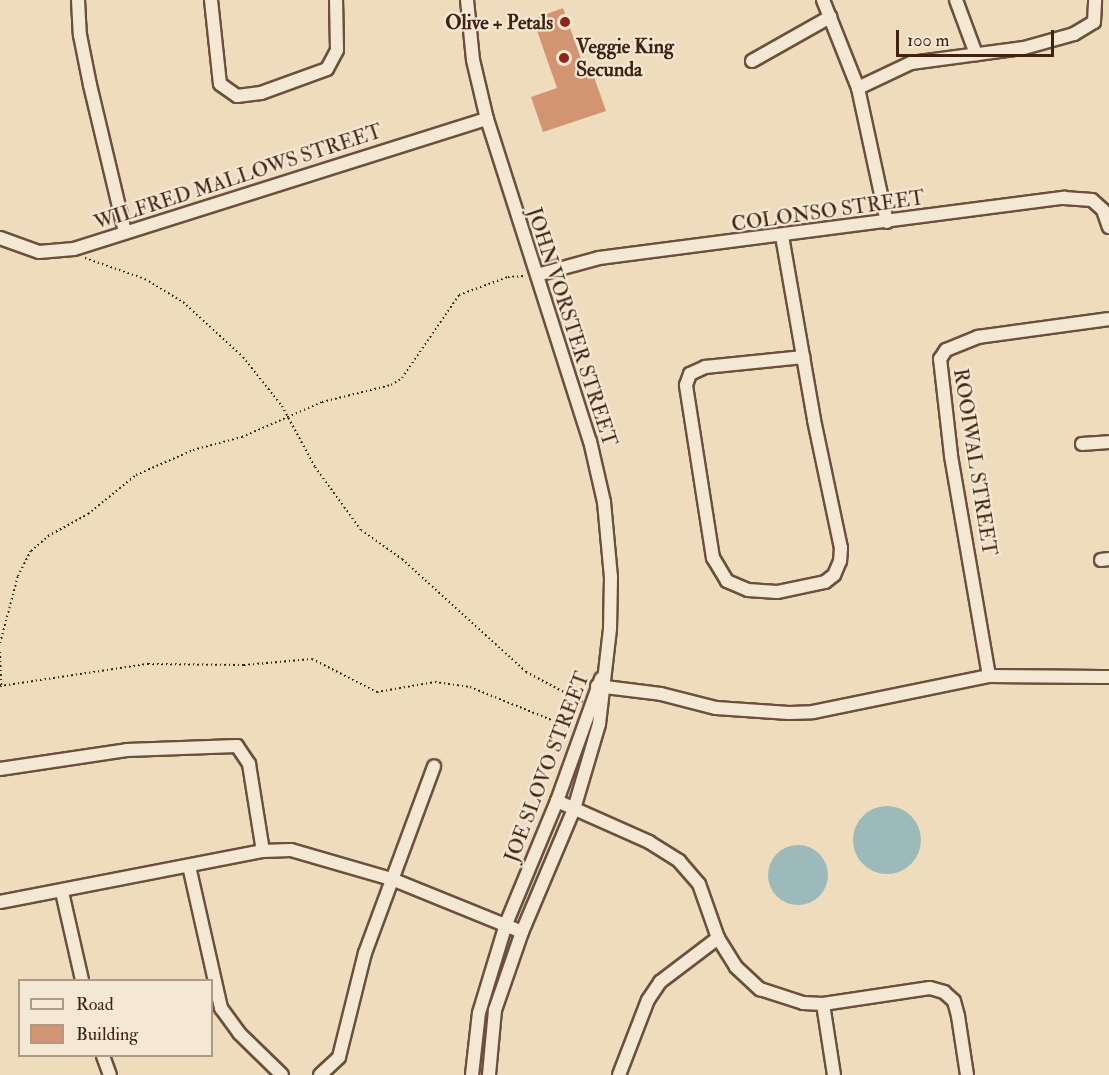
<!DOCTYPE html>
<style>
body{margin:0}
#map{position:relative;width:1109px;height:1075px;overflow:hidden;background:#eedcbd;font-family:"IM FELL Double Pica",serif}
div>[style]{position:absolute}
.water>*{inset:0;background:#9cbab9}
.round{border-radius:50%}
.building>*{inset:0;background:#d39471}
.path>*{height:2px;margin-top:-1px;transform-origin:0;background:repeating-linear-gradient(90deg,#3f2210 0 1.5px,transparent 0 4.5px)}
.roads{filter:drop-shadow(2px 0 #6b503b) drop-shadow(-2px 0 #6b503b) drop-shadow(0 2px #6b503b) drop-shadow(0 -2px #6b503b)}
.minor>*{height:12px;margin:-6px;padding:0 6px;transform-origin:6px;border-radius:6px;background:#f4e8d4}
.dots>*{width:16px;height:16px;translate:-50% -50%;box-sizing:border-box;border:3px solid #f4e8d4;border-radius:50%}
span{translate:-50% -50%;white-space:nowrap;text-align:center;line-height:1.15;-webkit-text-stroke:4.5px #f4e8d4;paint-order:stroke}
.poi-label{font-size:20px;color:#3f2210;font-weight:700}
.right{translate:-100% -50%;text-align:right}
.left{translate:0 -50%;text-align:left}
.street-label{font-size:20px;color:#3f2210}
.legend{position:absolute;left:18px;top:979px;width:195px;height:78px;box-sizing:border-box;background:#f4e8d4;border:2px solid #ac9986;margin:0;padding:8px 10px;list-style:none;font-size:18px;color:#3f2210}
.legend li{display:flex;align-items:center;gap:12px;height:30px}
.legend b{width:30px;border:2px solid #ac9986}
.scale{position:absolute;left:896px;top:30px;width:158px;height:27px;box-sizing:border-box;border:3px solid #3f2210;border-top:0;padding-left:8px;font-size:18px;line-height:21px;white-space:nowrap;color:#3f2210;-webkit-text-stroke:4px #f4e8d4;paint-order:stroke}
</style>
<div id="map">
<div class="water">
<i class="round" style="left:853px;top:806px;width:68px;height:68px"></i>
<i class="round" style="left:768px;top:845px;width:60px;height:60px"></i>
</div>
<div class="building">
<i style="clip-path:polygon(563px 8px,588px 79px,594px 77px,606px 111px,543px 132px,531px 97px,557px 88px,533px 19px)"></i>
</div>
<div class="path">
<i style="left:85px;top:258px;width:64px;rotate:19.3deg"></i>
<i style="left:145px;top:279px;width:44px;rotate:31.2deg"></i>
<i style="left:183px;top:302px;width:81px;rotate:42.5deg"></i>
<i style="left:243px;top:357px;width:63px;rotate:51.5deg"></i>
<i style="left:282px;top:406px;width:69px;rotate:61.6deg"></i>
<i style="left:315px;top:467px;width:78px;rotate:53.9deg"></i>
<i style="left:361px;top:530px;width:50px;rotate:35.3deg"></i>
<i style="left:402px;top:559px;width:168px;rotate:42.3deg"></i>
<i style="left:526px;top:672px;width:64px;rotate:27.8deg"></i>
<i style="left:0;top:643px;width:69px;rotate:-75deg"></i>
<i style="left:18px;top:576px;width:28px;rotate:-63deg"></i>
<i style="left:31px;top:551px;width:23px;rotate:-41deg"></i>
<i style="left:48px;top:536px;width:46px;rotate:-28.8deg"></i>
<i style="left:88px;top:514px;width:62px;rotate:-39.1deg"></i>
<i style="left:136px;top:475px;width:62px;rotate:-23.7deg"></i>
<i style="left:193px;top:450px;width:51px;rotate:-14.9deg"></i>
<i style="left:242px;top:437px;width:87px;rotate:-23.6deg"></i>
<i style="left:322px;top:402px;width:71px;rotate:-13.8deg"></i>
<i style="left:391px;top:385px;width:13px;rotate:-32deg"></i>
<i style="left:402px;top:378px;width:101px;rotate:-55.5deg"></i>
<i style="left:459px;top:295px;width:52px;rotate:-20.2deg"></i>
<i style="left:508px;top:277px;width:17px;rotate:-3deg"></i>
<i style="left:0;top:652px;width:33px;rotate:88deg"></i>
<i style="left:0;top:686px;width:150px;rotate:-8.5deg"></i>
<i style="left:148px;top:664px;width:96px;rotate:0.6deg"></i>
<i style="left:244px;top:665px;width:68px;rotate:-5deg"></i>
<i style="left:312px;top:659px;width:73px;rotate:26.9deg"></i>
<i style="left:377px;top:692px;width:59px;rotate:-9.8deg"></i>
<i style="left:435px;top:682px;width:35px;rotate:8deg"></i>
<i style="left:470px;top:687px;width:109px;rotate:22.1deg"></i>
</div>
<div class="roads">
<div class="minor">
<i style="left:78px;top:0;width:35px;rotate:87deg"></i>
<i style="left:80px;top:35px;width:51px;rotate:78.7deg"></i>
<i style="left:90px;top:85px;width:151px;rotate:76.6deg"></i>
<i style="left:211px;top:0;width:84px;rotate:83.9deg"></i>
<i style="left:220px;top:84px;width:21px;rotate:35deg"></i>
<i style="left:237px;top:96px;width:24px;rotate:-7deg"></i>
<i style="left:261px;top:93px;width:70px;rotate:-20deg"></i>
<i style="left:327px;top:69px;width:21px;rotate:-62deg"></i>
<i style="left:337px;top:50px;width:50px;rotate:-91.1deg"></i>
<i style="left:467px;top:0;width:60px;rotate:84.3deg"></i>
<i style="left:473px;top:60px;width:61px;rotate:76.7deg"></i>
<i style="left:487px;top:119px;width:338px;rotate:72.3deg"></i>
<i style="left:590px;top:441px;width:63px;rotate:77.1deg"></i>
<i style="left:604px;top:502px;width:75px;rotate:84.7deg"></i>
<i style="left:611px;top:577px;width:52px;rotate:91.1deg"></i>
<i style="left:610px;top:629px;width:96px;rotate:96.6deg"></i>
<i style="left:599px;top:724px;width:89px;rotate:106.4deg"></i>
<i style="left:574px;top:809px;width:134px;rotate:112.9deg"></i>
<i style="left:522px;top:932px;width:83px;rotate:109.1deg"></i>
<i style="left:495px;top:1010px;width:65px;rotate:95.3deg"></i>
<i style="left:823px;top:0;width:95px;rotate:68.3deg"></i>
<i style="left:858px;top:88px;width:137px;rotate:77.8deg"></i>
<i style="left:956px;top:0;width:58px;rotate:69.7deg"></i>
<i style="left:752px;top:61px;width:90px;rotate:-29.4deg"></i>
<i style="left:858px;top:88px;width:59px;rotate:-25.3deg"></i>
<i style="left:911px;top:63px;width:114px;rotate:-7.6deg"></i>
<i style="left:1024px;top:48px;width:52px;rotate:-15.6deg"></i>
<i style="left:1074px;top:34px;width:23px;rotate:-31deg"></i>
<i style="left:1094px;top:22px;width:22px;rotate:-87deg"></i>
<i style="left:782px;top:236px;width:187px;rotate:80.1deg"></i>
<i style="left:814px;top:420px;width:131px;rotate:78.1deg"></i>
<i style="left:841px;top:548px;width:13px;rotate:94deg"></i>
<i style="left:840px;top:561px;width:15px;rotate:113deg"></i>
<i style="left:834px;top:575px;width:11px;rotate:142deg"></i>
<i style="left:825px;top:582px;width:49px;rotate:168.2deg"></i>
<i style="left:777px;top:592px;width:29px;rotate:-176deg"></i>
<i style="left:748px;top:590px;width:23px;rotate:-157deg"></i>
<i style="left:727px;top:581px;width:27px;rotate:-121deg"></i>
<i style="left:713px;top:558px;width:175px;rotate:-98.9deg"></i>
<i style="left:686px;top:385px;width:12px;rotate:-70deg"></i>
<i style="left:690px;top:374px;width:17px;rotate:-25deg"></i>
<i style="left:705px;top:367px;width:99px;rotate:-5.8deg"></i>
<i style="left:0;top:238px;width:41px;rotate:19.7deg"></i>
<i style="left:39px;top:252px;width:35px;rotate:-5deg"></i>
<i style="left:74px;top:249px;width:433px;rotate:-17.5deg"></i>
<i style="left:537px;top:275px;width:64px;rotate:-15.3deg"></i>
<i style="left:599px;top:258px;width:469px;rotate:-7.4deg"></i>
<i style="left:1064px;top:198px;width:28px;rotate:4deg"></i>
<i style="left:1092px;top:200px;width:15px;rotate:42deg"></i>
<i style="left:1103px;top:210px;width:18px;rotate:71deg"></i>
<i style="left:1082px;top:444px;width:27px;rotate:-4deg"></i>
<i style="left:1101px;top:560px;width:8px;rotate:-7deg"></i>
<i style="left:989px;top:676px;width:224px;rotate:-99.8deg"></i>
<i style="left:951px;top:455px;width:97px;rotate:-96.5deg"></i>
<i style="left:940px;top:359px;width:11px;rotate:-56deg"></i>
<i style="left:946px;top:350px;width:35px;rotate:-22deg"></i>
<i style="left:978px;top:337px;width:132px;rotate:-7.8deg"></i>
<i style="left:597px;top:686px;width:64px;rotate:7.1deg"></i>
<i style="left:661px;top:694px;width:57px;rotate:14.3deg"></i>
<i style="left:716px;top:708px;width:73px;rotate:3.9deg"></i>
<i style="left:789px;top:713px;width:24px;rotate:-2deg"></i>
<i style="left:813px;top:712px;width:180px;rotate:-11.6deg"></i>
<i style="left:989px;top:676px;width:120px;rotate:0.5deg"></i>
<i style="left:0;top:769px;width:128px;rotate:-8.5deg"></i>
<i style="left:127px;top:750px;width:110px;rotate:-2.1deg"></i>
<i style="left:237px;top:746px;width:22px;rotate:56deg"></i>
<i style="left:249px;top:764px;width:88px;rotate:80.9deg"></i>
<i style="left:557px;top:801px;width:101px;rotate:24deg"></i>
<i style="left:649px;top:842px;width:36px;rotate:32deg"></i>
<i style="left:679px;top:861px;width:30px;rotate:49deg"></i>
<i style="left:699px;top:884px;width:57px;rotate:70.6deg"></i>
<i style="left:718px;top:938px;width:34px;rotate:58deg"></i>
<i style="left:736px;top:967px;width:33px;rotate:43deg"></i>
<i style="left:760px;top:989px;width:45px;rotate:18deg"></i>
<i style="left:803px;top:1003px;width:20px;rotate:3deg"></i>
<i style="left:823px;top:1004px;width:108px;rotate:-8.5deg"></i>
<i style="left:930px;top:988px;width:15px;rotate:16deg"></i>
<i style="left:944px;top:992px;width:13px;rotate:42deg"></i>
<i style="left:954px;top:1001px;width:16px;rotate:75deg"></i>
<i style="left:958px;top:1016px;width:60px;rotate:81.3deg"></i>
<i style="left:189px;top:866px;width:146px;rotate:77.3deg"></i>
<i style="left:221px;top:1008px;width:31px;rotate:54deg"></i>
<i style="left:239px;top:1033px;width:60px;rotate:44.3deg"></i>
<i style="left:62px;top:892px;width:90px;rotate:77.2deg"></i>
<i style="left:0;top:902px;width:268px;rotate:-11deg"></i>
<i style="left:263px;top:851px;width:28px;rotate:-2deg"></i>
<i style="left:291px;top:850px;width:107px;rotate:16.2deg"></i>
<i style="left:394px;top:880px;width:138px;rotate:22.1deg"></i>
<i style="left:823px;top:1004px;width:72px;rotate:81.2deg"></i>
<i style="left:103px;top:1056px;width:20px;rotate:70deg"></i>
<i style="left:320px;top:1075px;width:26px;rotate:-43deg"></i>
<i style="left:339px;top:1057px;width:107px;rotate:-76deg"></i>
<i style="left:365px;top:953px;width:199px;rotate:-69.7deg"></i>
<i style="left:472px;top:1075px;width:62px;rotate:-83.6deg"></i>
<i style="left:479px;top:1013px;width:93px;rotate:-73.1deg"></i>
<i style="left:506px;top:924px;width:133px;rotate:-67.5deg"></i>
<i style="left:557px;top:801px;width:130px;rotate:-70.2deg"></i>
<i style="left:619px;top:1075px;width:80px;rotate:-68.9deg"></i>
<i style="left:648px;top:1000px;width:22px;rotate:-56deg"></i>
<i style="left:660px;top:982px;width:73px;rotate:-37.2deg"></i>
</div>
</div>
<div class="dots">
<i style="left:565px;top:22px;background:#8f2418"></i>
<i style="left:564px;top:58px;background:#8f2418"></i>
</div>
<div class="poi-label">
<span class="right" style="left:553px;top:22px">Olive + Petals</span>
<span class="left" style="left:576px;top:58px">Veggie King<br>Secunda</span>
</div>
<div class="street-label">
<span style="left:238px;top:177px;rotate:-18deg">WILFRED MALLOWS STREET</span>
<span style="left:828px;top:211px;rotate:-8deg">COLONSO STREET</span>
<span style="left:572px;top:327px;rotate:72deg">JOHN VORSTER STREET</span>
<span style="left:975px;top:462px;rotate:81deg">ROOIWAL STREET</span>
<span style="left:547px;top:767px;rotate:-69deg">JOE SLOVO STREET</span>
</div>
<ul class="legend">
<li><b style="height:8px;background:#f4e8d4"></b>Road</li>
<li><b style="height:16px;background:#d39471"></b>Building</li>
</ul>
<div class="scale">100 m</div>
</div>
